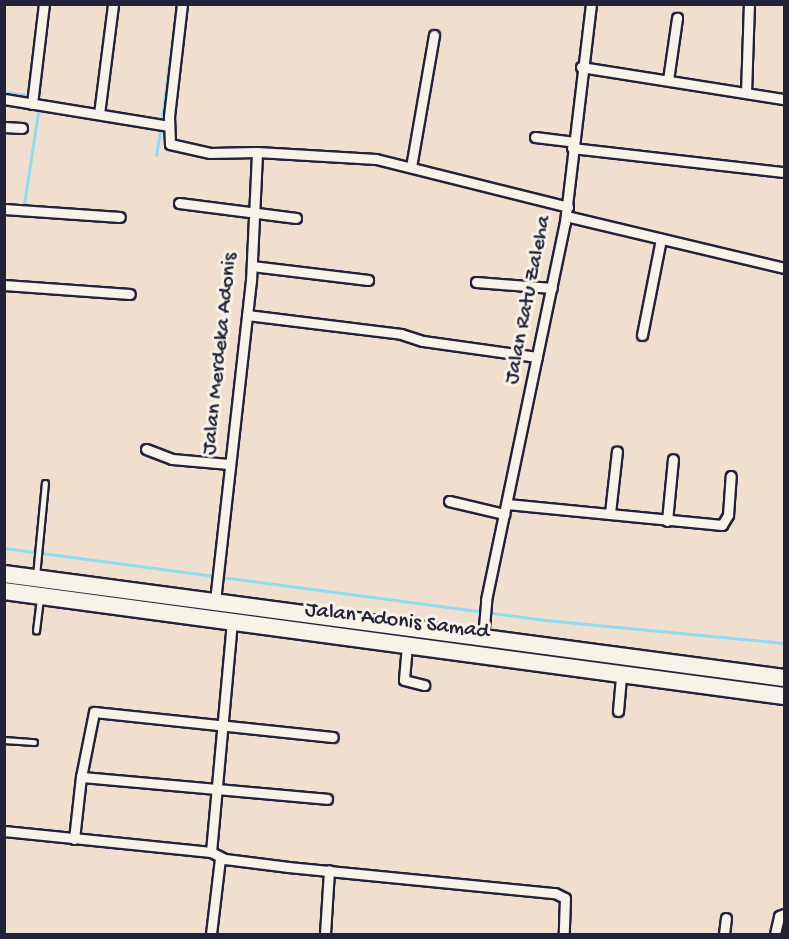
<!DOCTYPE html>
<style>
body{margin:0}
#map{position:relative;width:789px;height:939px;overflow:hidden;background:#f0dece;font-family:"Gochi Hand",sans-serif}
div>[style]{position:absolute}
.stream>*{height:3px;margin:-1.5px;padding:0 1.5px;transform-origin:1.5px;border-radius:1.5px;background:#91dbf2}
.roads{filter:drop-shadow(2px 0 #22223b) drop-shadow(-2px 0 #22223b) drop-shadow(0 2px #22223b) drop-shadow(0 -2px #22223b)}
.lane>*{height:4.5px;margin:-2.25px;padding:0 2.25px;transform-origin:2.25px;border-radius:2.25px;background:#f7f3e8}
.street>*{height:9px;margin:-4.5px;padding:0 4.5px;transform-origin:4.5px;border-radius:4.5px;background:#f7f3e8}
.highway>*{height:16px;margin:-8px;padding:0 8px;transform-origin:8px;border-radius:8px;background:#f7f3e8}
span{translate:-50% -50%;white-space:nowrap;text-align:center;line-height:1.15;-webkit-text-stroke:6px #f7f3e8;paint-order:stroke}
.street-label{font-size:22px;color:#22223b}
.frame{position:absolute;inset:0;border:6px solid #22223b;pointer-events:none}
</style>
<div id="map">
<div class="stream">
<i style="left:4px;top:92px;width:22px;rotate:8deg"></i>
<i style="left:162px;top:117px;width:114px;rotate:-82.4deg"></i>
<i style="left:156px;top:155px;width:23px;rotate:-80deg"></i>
<i style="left:24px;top:204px;width:93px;rotate:-81.3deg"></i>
<i style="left:4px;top:548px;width:546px;rotate:7.58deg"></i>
<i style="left:545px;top:620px;width:240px;rotate:5.5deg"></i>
</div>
<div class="roads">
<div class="lane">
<i style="left:36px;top:576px;width:93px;rotate:-84.5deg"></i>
<i style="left:36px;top:631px;width:33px;rotate:-83deg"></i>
<i style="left:4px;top:740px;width:30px;rotate:4deg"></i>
</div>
<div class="street">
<i style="left:182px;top:4px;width:113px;rotate:96.6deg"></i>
<i style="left:169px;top:116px;width:28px;rotate:88deg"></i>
<i style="left:170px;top:144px;width:41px;rotate:12.7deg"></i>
<i style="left:210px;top:153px;width:47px;rotate:-1.2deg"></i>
<i style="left:257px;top:152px;width:119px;rotate:3.4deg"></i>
<i style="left:376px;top:159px;width:198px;rotate:14deg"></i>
<i style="left:581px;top:67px;width:206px;rotate:9deg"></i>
<i style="left:668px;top:80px;width:63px;rotate:-81.7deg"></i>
<i style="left:746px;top:93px;width:89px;rotate:-88.1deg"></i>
<i style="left:4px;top:99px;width:166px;rotate:9.3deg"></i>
<i style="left:32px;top:104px;width:101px;rotate:-83.2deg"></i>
<i style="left:99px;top:114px;width:111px;rotate:-82.7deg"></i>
<i style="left:4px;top:127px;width:18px;rotate:3deg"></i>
<i style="left:535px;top:137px;width:38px;rotate:7deg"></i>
<i style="left:572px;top:148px;width:213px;rotate:6.5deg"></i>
<i style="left:411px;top:167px;width:134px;rotate:-80.1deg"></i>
<i style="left:179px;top:203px;width:118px;rotate:7.3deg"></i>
<i style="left:4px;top:209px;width:116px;rotate:3.9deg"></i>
<i style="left:566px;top:216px;width:224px;rotate:13.4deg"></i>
<i style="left:252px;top:266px;width:117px;rotate:6.9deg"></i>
<i style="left:476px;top:282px;width:76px;rotate:4.5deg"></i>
<i style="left:4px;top:285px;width:126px;rotate:4.1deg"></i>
<i style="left:247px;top:315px;width:155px;rotate:7deg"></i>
<i style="left:401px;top:334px;width:23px;rotate:18deg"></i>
<i style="left:423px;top:341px;width:115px;rotate:8deg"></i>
<i style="left:642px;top:335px;width:98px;rotate:-78.8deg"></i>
<i style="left:146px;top:449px;width:28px;rotate:21deg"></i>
<i style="left:172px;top:459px;width:57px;rotate:5deg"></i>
<i style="left:449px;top:501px;width:57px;rotate:13.3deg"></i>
<i style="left:507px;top:504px;width:216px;rotate:5.6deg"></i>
<i style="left:722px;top:525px;width:12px;rotate:-59deg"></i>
<i style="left:728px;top:515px;width:39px;rotate:-86deg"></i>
<i style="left:610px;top:513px;width:62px;rotate:-83.6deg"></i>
<i style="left:667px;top:521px;width:62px;rotate:-84.5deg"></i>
<i style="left:215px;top:601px;width:322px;rotate:-83.6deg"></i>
<i style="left:251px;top:281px;width:129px;rotate:-87.3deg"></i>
<i style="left:483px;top:638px;width:38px;rotate:-85deg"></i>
<i style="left:486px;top:600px;width:386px;rotate:-78.2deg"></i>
<i style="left:565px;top:222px;width:220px;rotate:-83.2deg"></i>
<i style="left:407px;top:645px;width:35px;rotate:95deg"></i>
<i style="left:404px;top:680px;width:21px;rotate:14deg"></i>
<i style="left:618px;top:711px;width:37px;rotate:-85deg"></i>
<i style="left:81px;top:777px;width:247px;rotate:5.1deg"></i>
<i style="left:4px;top:831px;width:208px;rotate:5.8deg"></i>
<i style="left:211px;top:852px;width:16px;rotate:27deg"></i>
<i style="left:225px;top:859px;width:64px;rotate:7.2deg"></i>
<i style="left:288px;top:867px;width:268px;rotate:5.6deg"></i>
<i style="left:555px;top:893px;width:11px;rotate:27deg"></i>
<i style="left:565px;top:898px;width:36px;rotate:92deg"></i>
<i style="left:74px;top:839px;width:62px;rotate:-83.6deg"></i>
<i style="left:81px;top:777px;width:66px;rotate:-78.7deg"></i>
<i style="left:94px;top:712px;width:240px;rotate:6deg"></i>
<i style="left:211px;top:852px;width:230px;rotate:-84.8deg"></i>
<i style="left:211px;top:934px;width:77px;rotate:-83.2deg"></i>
<i style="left:325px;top:934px;width:64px;rotate:-86.4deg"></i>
<i style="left:724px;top:934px;width:16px;rotate:-83deg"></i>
<i style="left:775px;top:934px;width:18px;rotate:-77deg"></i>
<i style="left:779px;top:916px;width:5px;rotate:-22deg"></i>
</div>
<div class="highway">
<i style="left:4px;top:574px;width:787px;rotate:7.59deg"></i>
<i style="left:4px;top:591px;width:787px;rotate:7.67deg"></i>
</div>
</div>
<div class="street-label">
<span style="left:529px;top:300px;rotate:-79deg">Jalan Ratu Zaleha</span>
<span style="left:221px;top:354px;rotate:-84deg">Jalan Merdeka Adonis</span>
<span style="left:397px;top:622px;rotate:7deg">Jalan Adonis Samad</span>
</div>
<div class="frame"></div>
</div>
